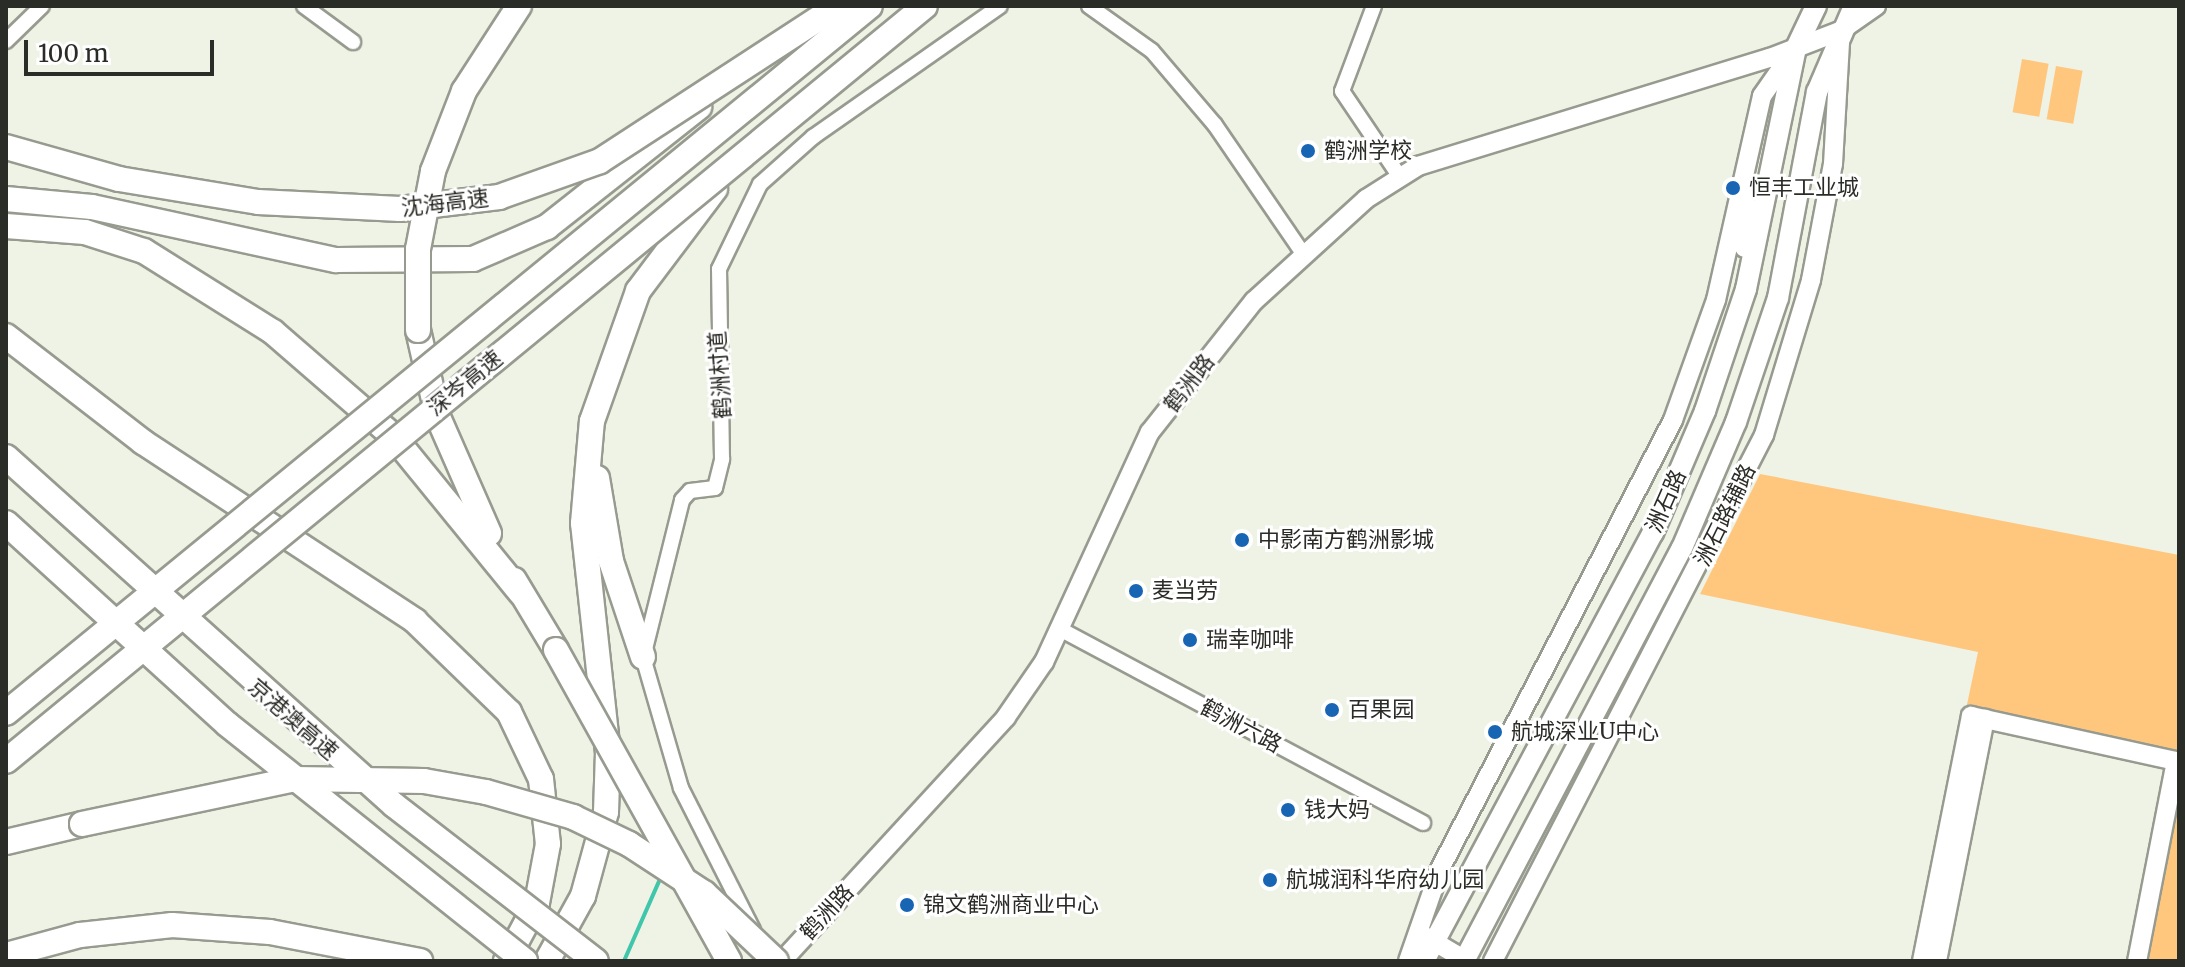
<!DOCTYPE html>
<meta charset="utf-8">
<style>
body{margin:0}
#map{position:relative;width:2185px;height:967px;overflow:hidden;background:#eef3e6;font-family:Merriweather,"Noto Sans SC",serif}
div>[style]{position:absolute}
.green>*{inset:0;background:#ffc77e;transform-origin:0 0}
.stream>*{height:4px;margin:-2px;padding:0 2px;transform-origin:2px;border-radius:2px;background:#40c6aa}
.roads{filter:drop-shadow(2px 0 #979b8f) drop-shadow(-2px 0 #979b8f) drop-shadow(0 2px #979b8f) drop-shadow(0 -2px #979b8f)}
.street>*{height:14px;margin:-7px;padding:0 7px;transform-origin:7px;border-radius:7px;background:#fff}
.secondary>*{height:18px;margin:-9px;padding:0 9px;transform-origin:9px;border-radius:9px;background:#fff}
.primary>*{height:20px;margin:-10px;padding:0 10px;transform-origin:10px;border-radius:10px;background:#fff}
.highway>*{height:24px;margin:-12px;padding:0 12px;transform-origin:12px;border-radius:12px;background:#fff}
.bridges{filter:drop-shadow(2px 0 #979b8f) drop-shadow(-2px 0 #979b8f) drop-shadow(0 2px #979b8f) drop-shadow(0 -2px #979b8f)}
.highway-bridge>*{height:24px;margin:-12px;padding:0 12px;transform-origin:12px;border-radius:12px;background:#fff}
.dots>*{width:22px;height:22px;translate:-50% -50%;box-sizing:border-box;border:4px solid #fff;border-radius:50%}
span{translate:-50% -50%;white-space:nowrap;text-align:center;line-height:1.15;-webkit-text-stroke:6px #fff;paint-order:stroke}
.poi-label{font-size:22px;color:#2a2c27}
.left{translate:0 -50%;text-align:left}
.street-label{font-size:22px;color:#2a2c27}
.frame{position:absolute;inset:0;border:8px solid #2a2c27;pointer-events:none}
.scale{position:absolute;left:24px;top:40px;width:190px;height:36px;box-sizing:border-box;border:4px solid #2a2c27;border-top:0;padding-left:10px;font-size:24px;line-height:28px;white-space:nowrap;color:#2a2c27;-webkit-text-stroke:6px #fff;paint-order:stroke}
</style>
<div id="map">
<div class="green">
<i style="left:2022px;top:59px;width:27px;height:54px;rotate:10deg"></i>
<i style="left:2056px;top:66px;width:27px;height:54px;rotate:10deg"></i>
<i style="clip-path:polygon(1760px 474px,2179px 555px,2179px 961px,2137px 961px,2176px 761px,1965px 714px,1978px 652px,1700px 594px)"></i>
</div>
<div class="stream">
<i style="left:624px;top:961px;width:90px;rotate:-66.3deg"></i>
</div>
<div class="roads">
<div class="street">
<i style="left:304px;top:6px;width:61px;rotate:36.3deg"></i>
<i style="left:1089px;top:6px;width:77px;rotate:35.5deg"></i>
<i style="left:1152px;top:51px;width:97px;rotate:49.6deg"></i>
<i style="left:1215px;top:125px;width:158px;rotate:55.6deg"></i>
<i style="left:1374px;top:6px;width:91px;rotate:110.6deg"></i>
<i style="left:1342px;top:91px;width:104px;rotate:56deg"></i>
<i style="left:6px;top:41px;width:50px;rotate:-44.2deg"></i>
<i style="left:1058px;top:628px;width:414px;rotate:28.1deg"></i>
<i style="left:753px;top:930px;width:159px;rotate:-116.9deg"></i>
<i style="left:681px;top:788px;width:136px;rotate:-106.2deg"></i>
<i style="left:643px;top:657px;width:162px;rotate:-76deg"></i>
<i style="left:682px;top:500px;width:12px;rotate:-48deg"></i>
<i style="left:690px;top:491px;width:25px;rotate:-7deg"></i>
<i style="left:715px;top:488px;width:30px;rotate:-76deg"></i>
<i style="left:722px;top:459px;width:190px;rotate:-90.9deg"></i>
<i style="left:719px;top:269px;width:94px;rotate:-64.2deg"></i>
<i style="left:760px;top:184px;width:71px;rotate:-41.6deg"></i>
<i style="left:813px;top:137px;width:228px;rotate:-35deg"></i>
</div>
<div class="secondary">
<i style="left:1423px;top:935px;width:51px;rotate:30.6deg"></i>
<i style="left:782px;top:961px;width:331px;rotate:-47.4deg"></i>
<i style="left:1006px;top:717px;width:67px;rotate:-55.4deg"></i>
<i style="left:1044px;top:662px;width:253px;rotate:-65.3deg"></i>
<i style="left:1150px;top:432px;width:167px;rotate:-51.6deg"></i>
<i style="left:1254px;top:301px;width:151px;rotate:-42.3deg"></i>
<i style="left:1366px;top:199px;width:62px;rotate:-32.4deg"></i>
<i style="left:1418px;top:166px;width:368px;rotate:-17.1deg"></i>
<i style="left:1770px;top:58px;width:75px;rotate:-21.1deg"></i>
<i style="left:1840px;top:31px;width:44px;rotate:-34.8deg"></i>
<i style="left:1408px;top:961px;width:97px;rotate:-70.8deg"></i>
<i style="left:1440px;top:869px;width:506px;rotate:-62.57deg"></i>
<i style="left:1673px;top:420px;width:127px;rotate:-70.3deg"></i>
<i style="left:1716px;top:300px;width:209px;rotate:-77.3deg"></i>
<i style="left:1762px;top:96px;width:56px;rotate:-55.2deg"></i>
<i style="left:1493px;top:961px;width:592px;rotate:-62.74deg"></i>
<i style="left:1764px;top:435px;width:162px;rotate:-73.1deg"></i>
<i style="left:1811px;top:280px;width:118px;rotate:-79.3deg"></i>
<i style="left:1833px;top:164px;width:122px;rotate:-86.7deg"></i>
<i style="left:1922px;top:961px;width:250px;rotate:-78.7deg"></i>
<i style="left:1971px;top:716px;width:210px;rotate:12.4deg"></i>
<i style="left:2176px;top:761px;width:204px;rotate:101deg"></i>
<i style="left:1937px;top:961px;width:247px;rotate:-78.8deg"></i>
</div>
<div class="primary">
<i style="left:1744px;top:183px;width:64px;rotate:89.1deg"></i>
<i style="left:1424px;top:961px;width:485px;rotate:-61.9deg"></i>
<i style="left:1653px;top:533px;width:133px;rotate:-66.9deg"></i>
<i style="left:1705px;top:411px;width:129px;rotate:-71.4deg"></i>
<i style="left:1746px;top:289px;width:246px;rotate:-78.3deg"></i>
<i style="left:1796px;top:48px;width:47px;rotate:-64.5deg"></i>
<i style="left:1464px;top:961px;width:467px;rotate:-62.2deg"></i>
<i style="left:1682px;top:548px;width:137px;rotate:-66.8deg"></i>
<i style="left:1736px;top:422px;width:131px;rotate:-71.3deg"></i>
<i style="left:1778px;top:298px;width:210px;rotate:-79.3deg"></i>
<i style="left:1817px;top:92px;width:94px;rotate:-66.7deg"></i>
</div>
<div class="highway">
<i style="left:6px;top:199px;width:86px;rotate:5.3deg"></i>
<i style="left:92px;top:207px;width:250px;rotate:12.3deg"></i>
<i style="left:336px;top:260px;width:137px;rotate:-0.4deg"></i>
<i style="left:473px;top:259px;width:81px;rotate:-23.4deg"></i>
<i style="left:547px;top:227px;width:194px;rotate:-38.3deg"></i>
<i style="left:6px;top:226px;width:79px;rotate:4.3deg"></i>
<i style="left:85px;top:232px;width:62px;rotate:17.9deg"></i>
<i style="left:144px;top:251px;width:152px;rotate:32.1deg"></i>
<i style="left:273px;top:332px;width:157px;rotate:40.9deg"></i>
<i style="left:392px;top:435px;width:203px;rotate:50.8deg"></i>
<i style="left:418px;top:330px;width:89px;rotate:77.1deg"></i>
<i style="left:438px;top:417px;width:127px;rotate:66.3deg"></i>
<i style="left:6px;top:336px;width:173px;rotate:37.7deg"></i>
<i style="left:143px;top:442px;width:326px;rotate:33.3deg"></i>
<i style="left:415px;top:621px;width:131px;rotate:44.1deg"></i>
<i style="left:509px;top:712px;width:74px;rotate:64.5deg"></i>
<i style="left:541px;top:779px;width:65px;rotate:83.9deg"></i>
<i style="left:548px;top:844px;width:60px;rotate:100.6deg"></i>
<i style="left:537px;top:903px;width:66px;rotate:118.1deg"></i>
<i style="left:597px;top:478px;width:84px;rotate:80.4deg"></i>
<i style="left:611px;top:561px;width:101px;rotate:71.6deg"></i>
<i style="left:514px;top:580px;width:82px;rotate:59deg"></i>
<i style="left:6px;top:842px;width:78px;rotate:-13.3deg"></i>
<i style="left:6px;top:955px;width:77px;rotate:-15.1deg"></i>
<i style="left:80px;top:935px;width:93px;rotate:-6.2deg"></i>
<i style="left:172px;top:925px;width:98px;rotate:4.1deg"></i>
<i style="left:270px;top:932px;width:153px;rotate:10.9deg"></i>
<i style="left:547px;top:961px;width:74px;rotate:-61deg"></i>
<i style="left:583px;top:896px;width:87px;rotate:-74.7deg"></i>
<i style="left:606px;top:812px;width:59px;rotate:-88.1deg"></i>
<i style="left:608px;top:753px;width:231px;rotate:-96.2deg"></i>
<i style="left:583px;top:523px;width:102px;rotate:-85deg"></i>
<i style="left:592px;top:421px;width:138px;rotate:-70.5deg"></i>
<i style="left:638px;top:291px;width:128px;rotate:-53deg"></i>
</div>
</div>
<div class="bridges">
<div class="highway-bridge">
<i style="left:6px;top:147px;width:117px;rotate:15.8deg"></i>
<i style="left:119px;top:179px;width:141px;rotate:9.4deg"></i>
<i style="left:258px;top:202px;width:142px;rotate:2.8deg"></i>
<i style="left:400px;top:209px;width:100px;rotate:-6.9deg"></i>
<i style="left:499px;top:197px;width:107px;rotate:-19.6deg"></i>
<i style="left:600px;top:161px;width:284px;rotate:-33.1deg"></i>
<i style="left:418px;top:330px;width:81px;rotate:-90deg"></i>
<i style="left:418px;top:249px;width:79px;rotate:-79.1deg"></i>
<i style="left:433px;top:171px;width:86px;rotate:-68.8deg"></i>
<i style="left:464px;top:91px;width:101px;rotate:-57.1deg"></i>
<i style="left:6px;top:457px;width:521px;rotate:41.89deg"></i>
<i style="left:394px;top:805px;width:255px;rotate:37.7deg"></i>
<i style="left:6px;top:523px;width:299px;rotate:42.3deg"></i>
<i style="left:227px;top:724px;width:381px;rotate:38.5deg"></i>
<i style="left:556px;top:650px;width:356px;rotate:60.9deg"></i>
<i style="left:6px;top:713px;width:1116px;rotate:-39.29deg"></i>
<i style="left:6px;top:761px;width:1189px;rotate:-39.4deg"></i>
<i style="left:82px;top:824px;width:218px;rotate:-11.9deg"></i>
<i style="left:295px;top:779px;width:129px;rotate:0.9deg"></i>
<i style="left:424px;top:781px;width:63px;rotate:10.1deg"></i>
<i style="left:486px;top:792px;width:91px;rotate:16deg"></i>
<i style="left:573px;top:817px;width:62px;rotate:25.7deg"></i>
<i style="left:629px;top:844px;width:90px;rotate:33.2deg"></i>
<i style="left:704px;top:893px;width:99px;rotate:43.4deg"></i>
</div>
</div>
<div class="dots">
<i style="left:1308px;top:151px;background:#1865b4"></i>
<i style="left:1733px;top:188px;background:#1865b4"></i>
<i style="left:1242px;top:540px;background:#1865b4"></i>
<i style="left:1136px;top:591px;background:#1865b4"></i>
<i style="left:1190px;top:640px;background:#1865b4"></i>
<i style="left:1332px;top:710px;background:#1865b4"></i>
<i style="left:1495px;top:732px;background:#1865b4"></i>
<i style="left:1288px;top:810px;background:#1865b4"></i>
<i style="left:1270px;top:880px;background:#1865b4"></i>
<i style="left:907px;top:905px;background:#1865b4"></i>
</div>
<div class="poi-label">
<span class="left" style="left:1324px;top:151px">鹤洲学校</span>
<span class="left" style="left:1749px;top:188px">恒丰工业城</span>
<span class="left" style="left:1258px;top:540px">中影南方鹤洲影城</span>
<span class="left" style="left:1152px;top:591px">麦当劳</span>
<span class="left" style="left:1206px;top:640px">瑞幸咖啡</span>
<span class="left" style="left:1348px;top:710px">百果园</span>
<span class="left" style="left:1511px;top:732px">航城深业U中心</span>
<span class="left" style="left:1304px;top:810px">钱大妈</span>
<span class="left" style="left:1286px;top:880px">航城润科华府幼儿园</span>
<span class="left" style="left:923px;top:905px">锦文鹤洲商业中心</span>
</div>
<div class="street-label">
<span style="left:445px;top:203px;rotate:-7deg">沈海高速</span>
<span style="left:720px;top:375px;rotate:-94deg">鹤洲村道</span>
<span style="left:465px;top:383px;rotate:-39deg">深岑高速</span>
<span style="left:1189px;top:383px;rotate:-52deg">鹤洲路</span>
<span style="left:1666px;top:501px;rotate:-66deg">洲石路</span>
<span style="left:1725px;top:515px;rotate:-64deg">洲石路辅路</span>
<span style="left:293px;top:719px;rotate:41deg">京港澳高速</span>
<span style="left:1241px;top:726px;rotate:28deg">鹤洲六路</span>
<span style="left:827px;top:912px;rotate:-47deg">鹤洲路</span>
</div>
<div class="frame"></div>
<div class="scale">100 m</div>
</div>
